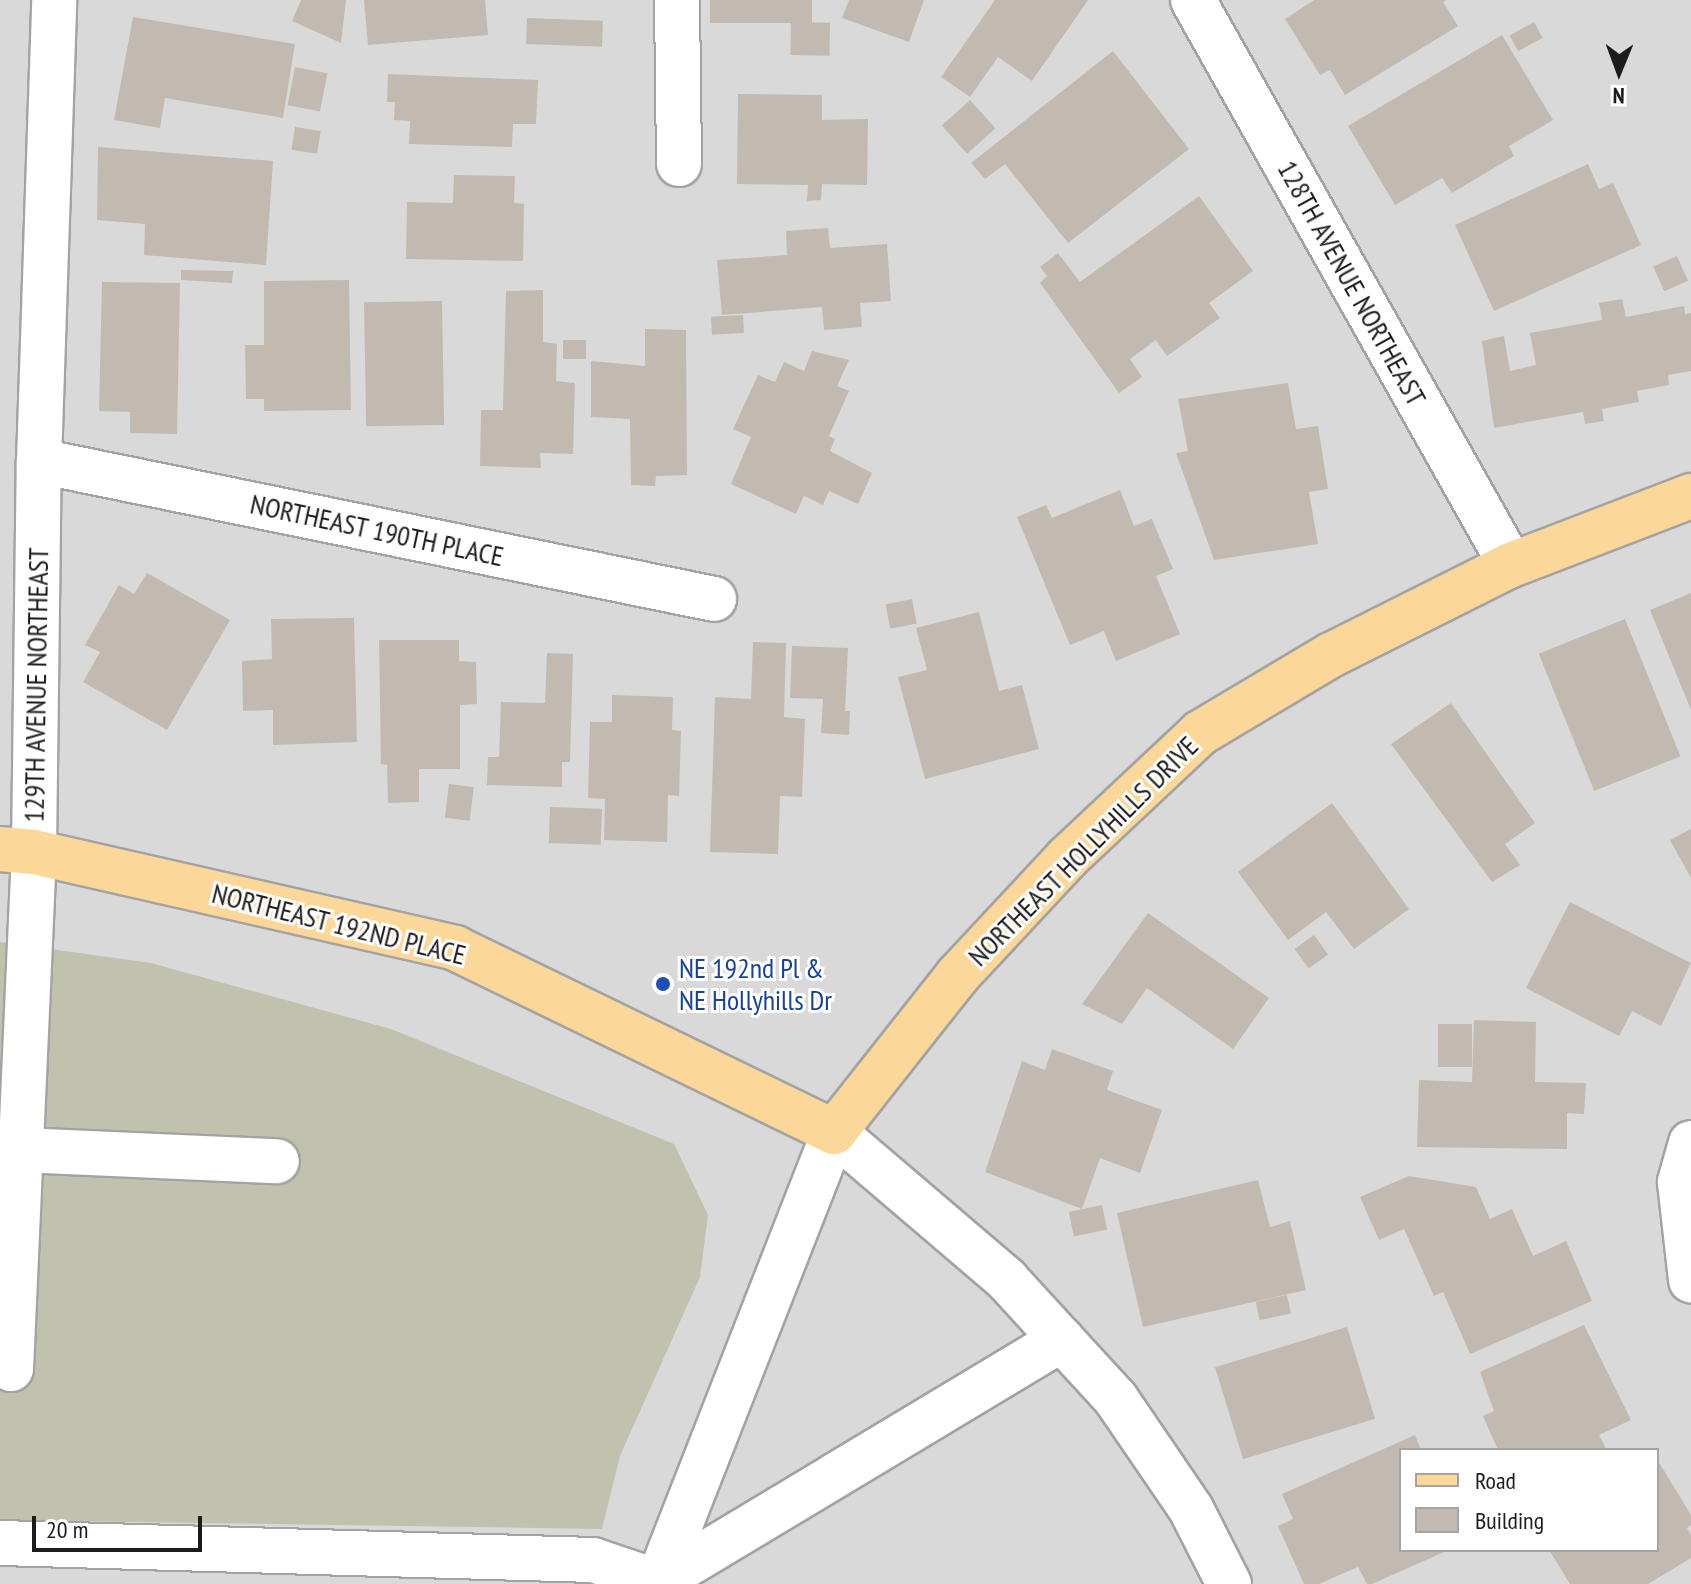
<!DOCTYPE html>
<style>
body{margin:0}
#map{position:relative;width:1691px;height:1584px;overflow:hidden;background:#eeeae2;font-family:"PT Sans Narrow",sans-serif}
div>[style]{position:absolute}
.residential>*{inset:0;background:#dad9d9}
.construction>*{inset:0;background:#c0c2ad}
.building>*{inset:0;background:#c2bab1;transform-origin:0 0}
.roads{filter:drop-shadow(2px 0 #a3a3a3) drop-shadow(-2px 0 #a3a3a3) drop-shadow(0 2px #a3a3a3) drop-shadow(0 -2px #a3a3a3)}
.minor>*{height:44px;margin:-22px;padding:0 22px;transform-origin:22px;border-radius:22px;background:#fff}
.major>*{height:44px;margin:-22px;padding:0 22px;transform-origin:22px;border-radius:22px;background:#fbd899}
.dots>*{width:22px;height:22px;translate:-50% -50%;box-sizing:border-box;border:4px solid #fff;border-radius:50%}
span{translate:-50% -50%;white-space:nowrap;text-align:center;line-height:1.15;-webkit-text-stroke:6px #fff;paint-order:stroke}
.street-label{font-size:28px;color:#1c1c1c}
.transit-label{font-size:28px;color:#164399}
.left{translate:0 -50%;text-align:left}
.legend{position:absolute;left:1399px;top:1448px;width:260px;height:104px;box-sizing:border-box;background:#fff;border:2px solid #a4a4a4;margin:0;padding:10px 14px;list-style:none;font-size:24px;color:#1c1c1c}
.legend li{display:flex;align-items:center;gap:16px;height:40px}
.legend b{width:40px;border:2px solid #a4a4a4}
.north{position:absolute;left:1579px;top:32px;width:80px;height:80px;-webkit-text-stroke:6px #fff;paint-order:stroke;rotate:181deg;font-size:22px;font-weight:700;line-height:32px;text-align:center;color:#1c1c1c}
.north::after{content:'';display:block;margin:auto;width:28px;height:36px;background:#1c1c1c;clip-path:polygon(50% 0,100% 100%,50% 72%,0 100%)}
.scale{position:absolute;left:32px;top:1516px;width:170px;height:36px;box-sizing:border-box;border:4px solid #1c1c1c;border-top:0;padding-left:10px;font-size:24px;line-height:28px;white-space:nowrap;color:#1c1c1c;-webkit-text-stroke:6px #fff;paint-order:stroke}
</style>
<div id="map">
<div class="residential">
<i style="clip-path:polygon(evenodd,0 0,1691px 0,1691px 1584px,0 1584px,0 0,1401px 1450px,1657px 1450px,1657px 1550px,1401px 1550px,1401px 1450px)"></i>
</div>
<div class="construction">
<i style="clip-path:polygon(0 942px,151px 963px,391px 1029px,674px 1144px,708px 1215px,700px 1277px,620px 1456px,602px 1529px,0 1520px)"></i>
</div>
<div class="building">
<i style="clip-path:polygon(301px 0,346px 0,341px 43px,292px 21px)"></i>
<i style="clip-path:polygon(364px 0,485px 0,488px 35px,368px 45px)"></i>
<i style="left:710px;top:0;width:102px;height:23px"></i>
<i style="clip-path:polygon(849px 0,924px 0,909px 42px,842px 18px)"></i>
<i style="clip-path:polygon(995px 0,1088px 0,1032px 81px,998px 57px,970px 97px,941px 77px)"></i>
<i style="clip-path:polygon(1314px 0,1447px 0,1443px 2px,1458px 26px,1345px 95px,1330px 70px,1320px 75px,1285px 19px)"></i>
<i style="clip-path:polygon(133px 17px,295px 44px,283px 118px,165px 98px,160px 128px,114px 120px)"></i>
<i style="left:527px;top:18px;width:76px;height:26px;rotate:2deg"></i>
<i style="left:791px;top:22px;width:39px;height:33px;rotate:1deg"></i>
<i style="left:1534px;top:22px;width:18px;height:28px;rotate:61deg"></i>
<i style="clip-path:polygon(1502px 35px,1553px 120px,1509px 146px,1514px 156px,1452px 193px,1442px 178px,1395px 205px,1348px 126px)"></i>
<i style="clip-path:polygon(1113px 51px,1189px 149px,1068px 243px,1005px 164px,985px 179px,971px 163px)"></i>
<i style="left:295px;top:67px;width:33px;height:39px;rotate:11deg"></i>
<i style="clip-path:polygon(388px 74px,538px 80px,536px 124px,513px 124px,512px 147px,409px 144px,410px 121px,394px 120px,395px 102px,387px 102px)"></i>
<i style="clip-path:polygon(738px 94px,822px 95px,822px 120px,868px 119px,867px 185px,822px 184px,821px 200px,807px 201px,808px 185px,737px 184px)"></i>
<i style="left:970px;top:100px;width:38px;height:38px;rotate:48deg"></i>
<i style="left:295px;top:127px;width:26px;height:23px;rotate:9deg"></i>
<i style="clip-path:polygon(98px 147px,273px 161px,266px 265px,144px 255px,145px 224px,97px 220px)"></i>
<i style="clip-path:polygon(1588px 164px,1599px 189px,1613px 183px,1641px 245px,1494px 311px,1455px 225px)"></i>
<i style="clip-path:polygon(454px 175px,515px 176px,514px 203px,524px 204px,523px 261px,406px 259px,407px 202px,453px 203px)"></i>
<i style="clip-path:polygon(1199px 196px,1253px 271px,1209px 303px,1220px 318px,1167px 356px,1156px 340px,1130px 359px,1142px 377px,1119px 393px,1040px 283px,1047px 276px,1040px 267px,1058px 253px,1080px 282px)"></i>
<i style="clip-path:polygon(828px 228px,830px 248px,887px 244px,891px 301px,860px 303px,862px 327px,824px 330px,822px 307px,722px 315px,717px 260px,787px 255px,786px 231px)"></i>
<i style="left:1677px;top:256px;width:27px;height:26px;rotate:66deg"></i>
<i style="clip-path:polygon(181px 270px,233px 271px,232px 283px,181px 280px)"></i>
<i style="clip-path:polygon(349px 280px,351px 410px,264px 411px,264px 399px,246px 399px,245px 345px,264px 345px,264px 281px)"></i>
<i style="clip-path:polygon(102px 282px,180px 283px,177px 434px,130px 433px,130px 412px,99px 411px)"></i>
<i style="clip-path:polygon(543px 290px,543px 342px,557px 344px,556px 381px,575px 383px,573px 454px,540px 453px,541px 468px,480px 466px,481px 410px,503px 410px,506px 291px)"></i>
<i style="clip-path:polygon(1622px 299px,1626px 317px,1684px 306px,1685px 314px,1691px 313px,1691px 371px,1668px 375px,1669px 385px,1637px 391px,1639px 402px,1602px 409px,1604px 421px,1585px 424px,1583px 412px,1494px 428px,1482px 341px,1504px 336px,1510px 371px,1536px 365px,1530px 333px,1602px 320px,1599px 303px)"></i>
<i style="left:442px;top:301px;width:124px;height:78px;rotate:89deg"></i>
<i style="left:743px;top:315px;width:18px;height:32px;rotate:87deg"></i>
<i style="clip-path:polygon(645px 329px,686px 330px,687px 475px,656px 476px,655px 486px,631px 485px,630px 419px,591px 417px,591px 361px,645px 366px)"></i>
<i style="left:563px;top:340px;width:23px;height:19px"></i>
<i style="clip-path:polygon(812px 351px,849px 360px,837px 386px,849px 391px,829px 436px,835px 439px,830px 451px,872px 473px,858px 504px,829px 491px,823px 505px,804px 496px,796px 514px,731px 484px,751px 437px,733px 429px,758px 375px,775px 382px,784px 362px,804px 371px)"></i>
<i style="clip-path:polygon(1288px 383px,1296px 429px,1318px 426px,1328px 489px,1309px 492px,1318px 544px,1214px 560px,1176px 453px,1188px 451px,1178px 399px)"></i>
<i style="clip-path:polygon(1120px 490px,1134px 526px,1152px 519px,1173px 569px,1156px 576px,1180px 634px,1116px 661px,1104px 631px,1070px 645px,1017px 517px,1046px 505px,1052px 518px)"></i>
<i style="clip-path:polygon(147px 573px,230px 620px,167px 730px,83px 682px,100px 652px,85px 645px,119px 585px,134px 594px)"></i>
<i style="clip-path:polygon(1691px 593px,1691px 710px,1650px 610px)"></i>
<i style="left:912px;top:599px;width:25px;height:27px;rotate:79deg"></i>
<i style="clip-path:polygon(979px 612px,999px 691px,1022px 685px,1039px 749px,925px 779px,898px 677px,927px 670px,916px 628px)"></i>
<i style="clip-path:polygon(354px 618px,357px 742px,273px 745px,273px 710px,243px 711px,242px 661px,272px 659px,271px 619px)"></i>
<i style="left:1625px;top:619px;width:148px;height:93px;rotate:68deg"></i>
<i style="clip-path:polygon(379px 640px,459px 640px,459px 661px,476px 662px,477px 704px,460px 705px,460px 769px,419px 769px,419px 802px,388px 803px,387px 765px,381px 764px)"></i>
<i style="clip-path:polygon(753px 642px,786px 643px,784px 717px,805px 719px,802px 797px,780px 796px,778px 854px,710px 852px,715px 697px,751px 699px)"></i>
<i style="clip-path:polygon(792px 646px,848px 648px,845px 711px,850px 711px,849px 735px,821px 733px,823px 699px,790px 698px)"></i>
<i style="clip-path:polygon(547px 653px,573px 654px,570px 762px,562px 762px,562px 787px,487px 785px,488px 757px,499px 757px,501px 702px,545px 703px)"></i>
<i style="clip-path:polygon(612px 695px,673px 697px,672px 730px,681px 731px,679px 796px,668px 795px,667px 842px,604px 840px,605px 799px,588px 798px,590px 722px,612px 722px)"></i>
<i style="clip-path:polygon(1451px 703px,1535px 823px,1505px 844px,1520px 865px,1492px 882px,1391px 744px)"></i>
<i style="left:449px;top:784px;width:25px;height:34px;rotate:7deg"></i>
<i style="clip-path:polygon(1332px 803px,1409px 909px,1354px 949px,1326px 912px,1288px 940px,1238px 872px)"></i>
<i style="left:550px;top:807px;width:52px;height:36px;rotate:2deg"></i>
<i style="clip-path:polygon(1691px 829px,1691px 878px,1670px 840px)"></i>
<i style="clip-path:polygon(1570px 902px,1691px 963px,1661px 1026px,1632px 1011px,1619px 1036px,1526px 988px)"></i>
<i style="clip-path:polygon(1148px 913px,1269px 998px,1233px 1049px,1147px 988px,1122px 1024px,1082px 1004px)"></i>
<i style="left:1314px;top:935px;width:24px;height:24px;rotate:54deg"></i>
<i style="clip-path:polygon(1474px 1020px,1536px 1022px,1535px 1082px,1586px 1083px,1584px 1114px,1567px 1113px,1567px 1149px,1417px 1147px,1419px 1080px,1472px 1082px)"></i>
<i style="left:1438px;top:1024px;width:34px;height:43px"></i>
<i style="clip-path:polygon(1052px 1049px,1113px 1071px,1107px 1090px,1162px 1110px,1140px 1173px,1100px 1158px,1082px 1209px,985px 1172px,1022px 1061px,1045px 1070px)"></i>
<i style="clip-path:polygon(1409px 1176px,1476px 1187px,1490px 1219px,1512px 1209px,1533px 1256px,1566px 1241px,1592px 1301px,1470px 1354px,1443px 1292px,1434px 1296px,1404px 1229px,1379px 1240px,1360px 1197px)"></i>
<i style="clip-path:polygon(1258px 1180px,1270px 1227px,1290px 1221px,1306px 1290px,1143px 1327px,1117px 1213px)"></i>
<i style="left:1102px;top:1205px;width:25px;height:34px;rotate:78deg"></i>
<i style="left:1287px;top:1295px;width:19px;height:32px;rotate:78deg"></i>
<i style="clip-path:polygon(1584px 1325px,1631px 1420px,1599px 1435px,1607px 1450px,1498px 1450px,1483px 1416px,1494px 1411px,1480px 1372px)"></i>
<i style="left:1347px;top:1327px;width:96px;height:138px;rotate:73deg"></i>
<i style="clip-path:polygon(1415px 1435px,1421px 1450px,1401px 1450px,1401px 1550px,1444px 1552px,1372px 1584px,1367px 1584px,1358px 1567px,1319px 1584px,1304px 1584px,1278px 1526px,1293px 1519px,1282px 1494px)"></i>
<i style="clip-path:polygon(1660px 1464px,1691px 1515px,1691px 1525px,1687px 1528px,1691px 1535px,1691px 1558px,1648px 1584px,1570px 1584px,1549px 1550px,1657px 1550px,1657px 1466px)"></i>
</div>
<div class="roads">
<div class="minor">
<i style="left:677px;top:0;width:164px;rotate:89.3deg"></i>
<i style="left:1193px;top:0;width:648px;rotate:60.63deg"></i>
<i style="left:39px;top:461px;width:689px;rotate:11.55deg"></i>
<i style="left:1691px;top:1143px;width:41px;rotate:105.8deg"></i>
<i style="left:1680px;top:1182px;width:99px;rotate:83.6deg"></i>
<i style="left:20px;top:1150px;width:257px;rotate:2.5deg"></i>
<i style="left:11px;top:1369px;width:518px;rotate:-87.45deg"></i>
<i style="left:34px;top:852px;width:391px;rotate:-89.3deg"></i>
<i style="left:39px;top:461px;width:461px;rotate:-88.1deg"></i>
<i style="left:0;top:1543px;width:593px;rotate:1.64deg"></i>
<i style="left:593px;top:1560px;width:69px;rotate:18.7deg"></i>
<i style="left:658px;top:1582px;width:471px;rotate:-31deg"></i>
<i style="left:657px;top:1584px;width:485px;rotate:-68.6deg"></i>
<i style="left:834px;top:1132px;width:228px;rotate:40.5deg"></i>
<i style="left:1007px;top:1280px;width:161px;rotate:47.5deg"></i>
<i style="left:1116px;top:1399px;width:133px;rotate:55.7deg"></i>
<i style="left:1191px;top:1509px;width:84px;rotate:63.1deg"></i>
</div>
<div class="major">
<i style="left:0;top:849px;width:34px;rotate:5deg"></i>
<i style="left:34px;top:852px;width:432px;rotate:12.8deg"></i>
<i style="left:455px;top:948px;width:421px;rotate:25.9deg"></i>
<i style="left:834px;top:1132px;width:201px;rotate:-51.7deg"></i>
<i style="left:959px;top:974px;width:158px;rotate:-47deg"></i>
<i style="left:1067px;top:858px;width:183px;rotate:-43.2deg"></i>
<i style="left:1200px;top:733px;width:152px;rotate:-30.8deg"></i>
<i style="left:1331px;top:655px;width:201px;rotate:-26.6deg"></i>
<i style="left:1511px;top:565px;width:193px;rotate:-21deg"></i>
</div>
</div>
<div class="dots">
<i style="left:663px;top:984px;background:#1a4fb4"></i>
</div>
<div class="street-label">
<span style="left:1352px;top:283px;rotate:61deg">128TH AVENUE NORTHEAST</span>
<span style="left:377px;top:530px;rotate:12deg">NORTHEAST 190TH PLACE</span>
<span style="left:36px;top:685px;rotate:-89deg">129TH AVENUE NORTHEAST</span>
<span style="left:1083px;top:851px;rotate:-45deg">NORTHEAST HOLLYHILLS DRIVE</span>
<span style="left:339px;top:924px;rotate:14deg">NORTHEAST 192ND PLACE</span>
</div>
<div class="transit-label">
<span class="left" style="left:679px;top:984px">NE 192nd Pl &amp;<br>NE Hollyhills Dr</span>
</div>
<ul class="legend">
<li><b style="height:10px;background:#fbd899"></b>Road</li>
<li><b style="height:22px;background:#c2bab1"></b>Building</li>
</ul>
<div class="north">N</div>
<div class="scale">20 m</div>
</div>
